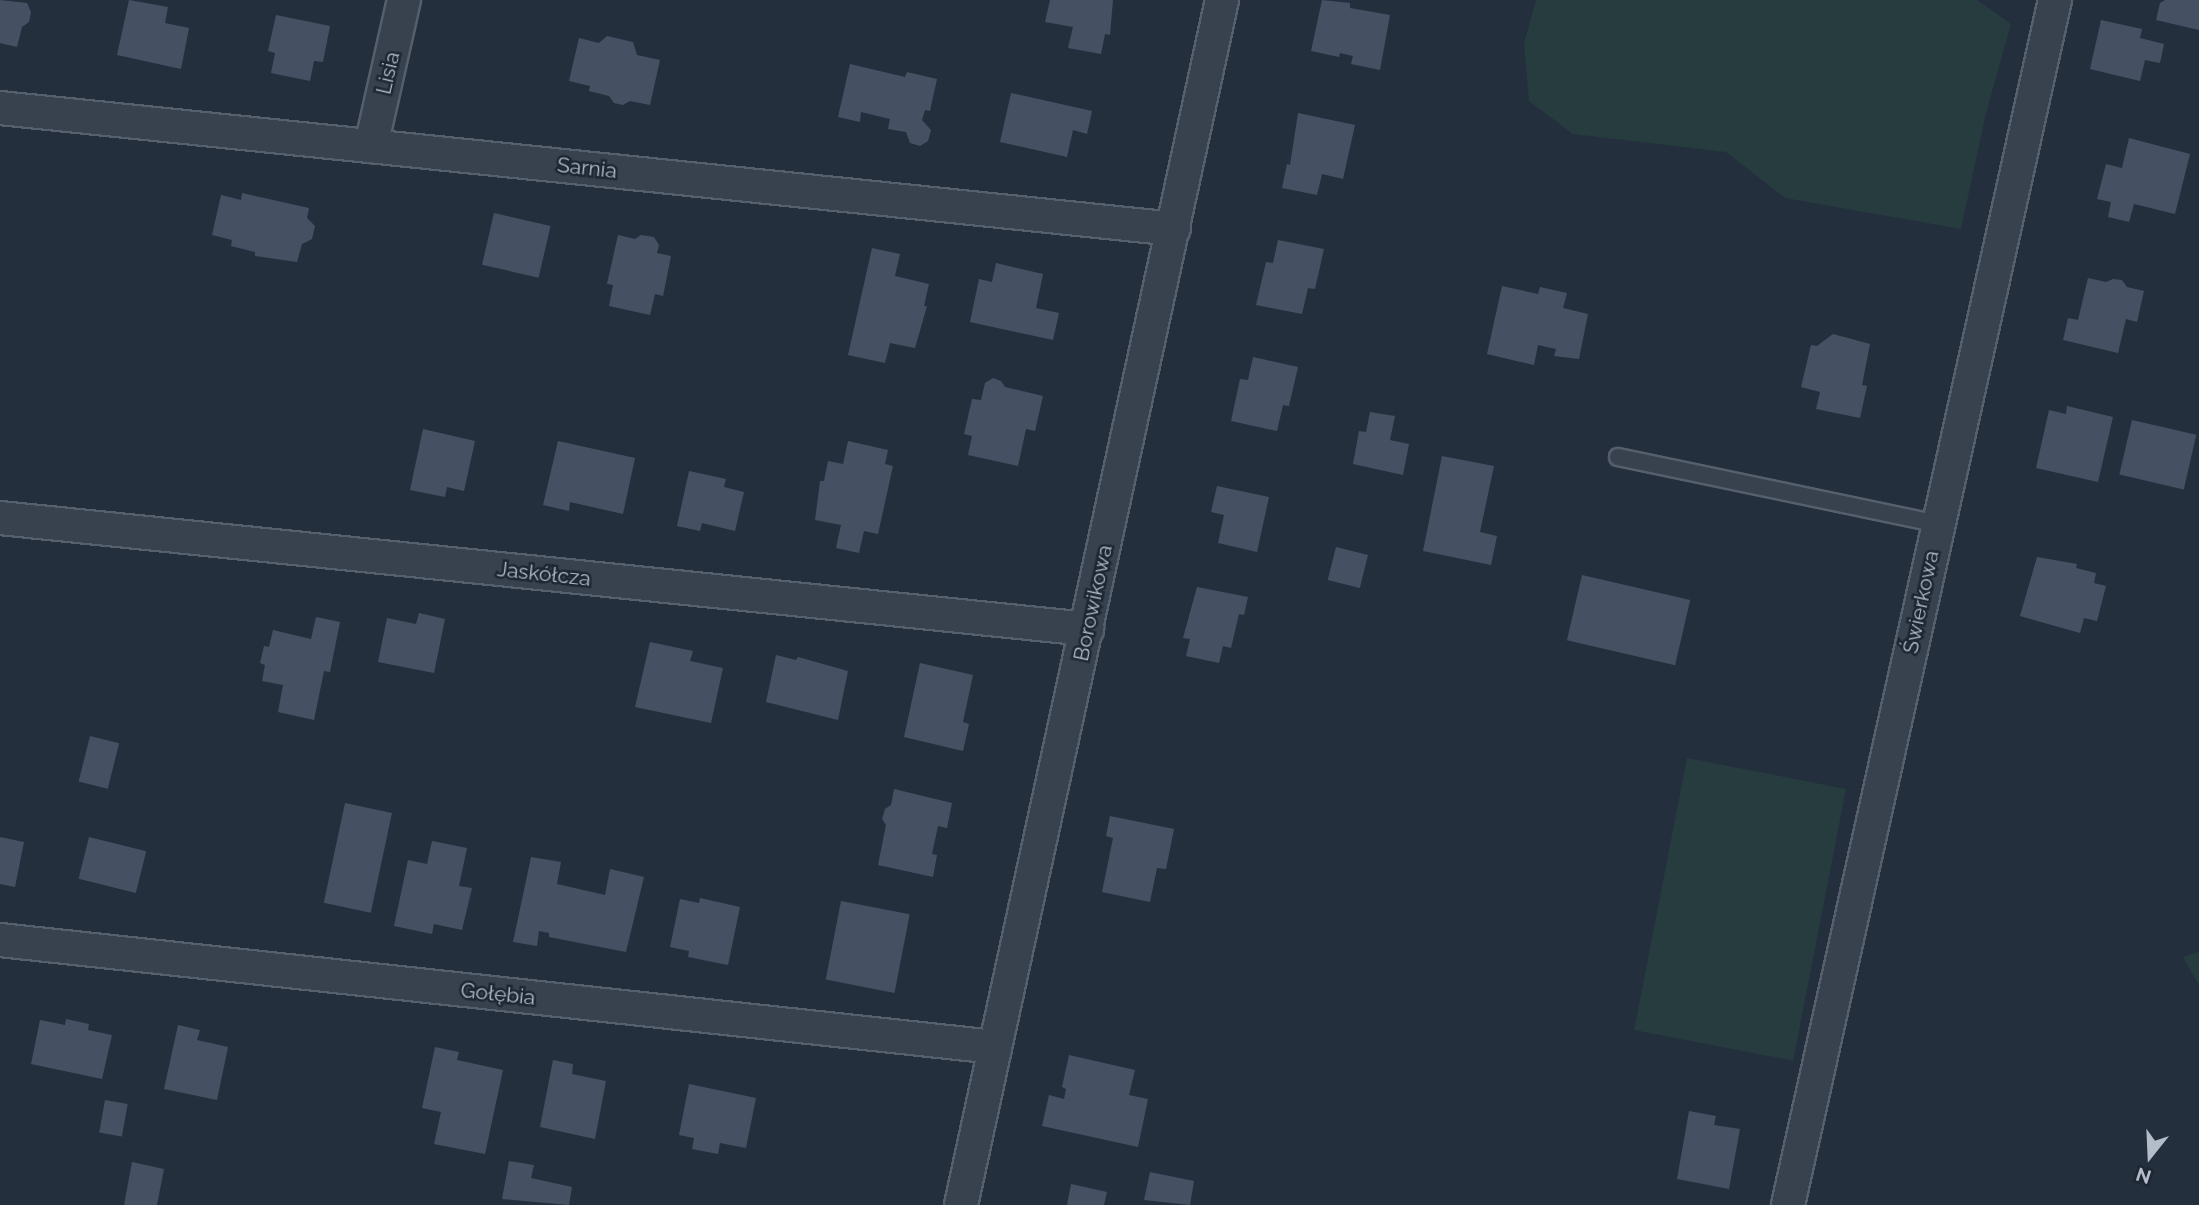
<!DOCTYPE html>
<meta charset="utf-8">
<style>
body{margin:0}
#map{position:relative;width:2199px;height:1205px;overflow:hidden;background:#242f3e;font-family:Raleway,sans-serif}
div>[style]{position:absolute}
.green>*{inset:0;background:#263c3f;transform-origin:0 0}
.building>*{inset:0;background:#455162;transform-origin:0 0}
.roads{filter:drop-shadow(2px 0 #565f6c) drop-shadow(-2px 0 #565f6c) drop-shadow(0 2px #565f6c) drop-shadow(0 -2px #565f6c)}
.lane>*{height:16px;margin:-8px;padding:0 8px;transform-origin:8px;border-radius:8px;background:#38414e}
.street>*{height:32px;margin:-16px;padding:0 16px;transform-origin:16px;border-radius:16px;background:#38414e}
span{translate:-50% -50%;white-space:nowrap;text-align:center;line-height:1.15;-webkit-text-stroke:5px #1d2633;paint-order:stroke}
.street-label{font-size:21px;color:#b4bcc9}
.north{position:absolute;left:2115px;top:1121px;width:70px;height:70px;-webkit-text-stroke:5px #1d2633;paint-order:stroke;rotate:198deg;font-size:19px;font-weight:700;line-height:28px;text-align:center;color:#b4bcc9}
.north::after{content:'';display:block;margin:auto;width:24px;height:32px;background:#b4bcc9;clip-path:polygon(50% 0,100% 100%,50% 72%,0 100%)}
</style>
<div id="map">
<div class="green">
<i style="clip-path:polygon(1536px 0,1977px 0,2011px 24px,1986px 113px,1961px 229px,1785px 198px,1726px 152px,1573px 134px,1529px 101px,1524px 43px)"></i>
<i style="left:1687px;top:758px;width:162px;height:277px;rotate:11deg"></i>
<i style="clip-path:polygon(2199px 952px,2199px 985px,2183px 957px)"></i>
</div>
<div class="building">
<i style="clip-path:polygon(0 0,27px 3px,31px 12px,29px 22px,22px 27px,17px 47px,0 43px)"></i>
<i style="clip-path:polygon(129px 0,168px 7px,165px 23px,189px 28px,181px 69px,117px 55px)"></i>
<i style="clip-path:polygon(1050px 0,1113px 0,1110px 35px,1105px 34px,1101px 54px,1068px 48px,1073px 27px,1045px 22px)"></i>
<i style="clip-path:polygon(1322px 0,1350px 3px,1350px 8px,1390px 15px,1380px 70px,1351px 64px,1353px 56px,1340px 53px,1339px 57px,1311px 51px)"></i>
<i style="clip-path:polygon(2165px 0,2199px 0,2199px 30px,2156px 20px,2160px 3px)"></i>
<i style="clip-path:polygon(276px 15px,330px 26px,323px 62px,314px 61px,310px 81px,271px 73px,275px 53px,268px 51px)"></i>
<i style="clip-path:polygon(2101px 20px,2142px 29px,2140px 38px,2164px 44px,2160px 63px,2145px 60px,2140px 81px,2090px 69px)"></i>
<i style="clip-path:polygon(607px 36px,633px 42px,637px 55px,660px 60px,650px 105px,630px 101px,623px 105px,614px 103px,609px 96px,589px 91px,590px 86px,569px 81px,579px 38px,599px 43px)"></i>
<i style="clip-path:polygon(850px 64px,905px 77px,907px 72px,937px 79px,930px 111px,925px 110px,922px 120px,931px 130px,928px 141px,920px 146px,910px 143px,906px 132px,888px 129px,890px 119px,861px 112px,860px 122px,838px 117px)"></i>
<i style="clip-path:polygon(1011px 93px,1092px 111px,1087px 134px,1073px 130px,1067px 157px,1000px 142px)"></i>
<i style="clip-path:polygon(1298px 113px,1355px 125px,1343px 179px,1322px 174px,1317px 195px,1282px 188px,1287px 164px,1290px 165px)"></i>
<i style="clip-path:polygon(2129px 138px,2190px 154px,2175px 214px,2134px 204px,2129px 222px,2108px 217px,2111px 202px,2097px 199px,2106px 164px,2122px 168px)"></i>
<i style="clip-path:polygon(242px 193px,309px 208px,307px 218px,315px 226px,312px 239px,302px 244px,297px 262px,255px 256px,255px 252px,231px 246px,232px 240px,212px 235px,221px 195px,241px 200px)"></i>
<i style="left:494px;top:213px;width:58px;height:53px;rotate:13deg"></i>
<i style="clip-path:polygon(618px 235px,635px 239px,641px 235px,654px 237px,659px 245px,657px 253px,671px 256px,663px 296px,655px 294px,650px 315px,609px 306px,613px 285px,607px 284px)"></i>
<i style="clip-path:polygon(1278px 240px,1324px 249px,1315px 289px,1308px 288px,1302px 314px,1256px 305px,1266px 262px,1273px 263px)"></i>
<i style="clip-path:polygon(872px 248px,900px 254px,895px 276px,929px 284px,924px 306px,927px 306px,915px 348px,890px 343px,885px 363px,848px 355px)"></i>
<i style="clip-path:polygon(996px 263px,1043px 274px,1036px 308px,1059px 313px,1053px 340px,970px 322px,979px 279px,992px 282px)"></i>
<i style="clip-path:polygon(2088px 278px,2106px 282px,2113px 279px,2122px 280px,2127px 287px,2144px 291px,2137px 322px,2126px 319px,2118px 353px,2063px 340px,2068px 318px,2078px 320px)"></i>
<i style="clip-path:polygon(1502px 286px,1538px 294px,1540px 287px,1567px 293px,1563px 308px,1588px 314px,1579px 359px,1554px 356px,1556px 349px,1538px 345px,1534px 365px,1487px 354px)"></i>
<i style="clip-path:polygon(1833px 334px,1870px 344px,1862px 385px,1867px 386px,1860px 418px,1816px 409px,1820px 392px,1801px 387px,1811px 345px,1817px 346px)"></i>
<i style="clip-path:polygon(1253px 357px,1298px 367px,1289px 406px,1283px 405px,1277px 431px,1231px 421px,1240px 379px,1248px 380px)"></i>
<i style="clip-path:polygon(993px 378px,1001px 381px,1005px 387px,1043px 396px,1035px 431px,1026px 429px,1018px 466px,968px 455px,972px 436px,964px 434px,972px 399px,981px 400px,985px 383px)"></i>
<i style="clip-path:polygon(2067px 406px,2113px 417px,2098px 482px,2036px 468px,2049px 410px,2066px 414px)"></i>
<i style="clip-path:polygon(1370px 412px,1395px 416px,1390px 440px,1409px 444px,1403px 475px,1353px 464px,1359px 431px,1366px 432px)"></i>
<i style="left:2132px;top:420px;width:66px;height:56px;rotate:13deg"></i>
<i style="clip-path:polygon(423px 429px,475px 441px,464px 491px,447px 487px,445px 497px,410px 490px)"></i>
<i style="clip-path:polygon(558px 441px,635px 458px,623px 514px,570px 502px,569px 511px,543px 505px)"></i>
<i style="clip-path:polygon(848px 441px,888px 450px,885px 464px,893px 466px,878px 534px,864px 531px,859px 553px,836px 548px,841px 525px,815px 520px,820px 481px,824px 481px,828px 461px,843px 464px)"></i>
<i style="clip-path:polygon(1442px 456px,1494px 466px,1480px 532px,1497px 536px,1491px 565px,1423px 551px)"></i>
<i style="clip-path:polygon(689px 471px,726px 479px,724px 487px,744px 492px,735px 531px,702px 523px,700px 531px,677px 526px)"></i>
<i style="clip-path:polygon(1217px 486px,1269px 497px,1257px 552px,1218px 543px,1224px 515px,1211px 512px)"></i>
<i style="left:1336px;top:547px;width:33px;height:34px;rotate:14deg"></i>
<i style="clip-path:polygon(2037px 557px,2077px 564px,2076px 568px,2096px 573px,2094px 583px,2106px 586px,2097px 621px,2084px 618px,2080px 633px,2020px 616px)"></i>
<i style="left:1582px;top:575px;width:111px;height:67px;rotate:13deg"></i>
<i style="clip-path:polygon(1197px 587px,1248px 597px,1244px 615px,1239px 614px,1231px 648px,1223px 646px,1219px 663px,1186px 656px,1190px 639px,1183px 638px)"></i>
<i style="clip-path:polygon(419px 613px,445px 619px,434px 673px,378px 662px,387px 618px,416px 624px)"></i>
<i style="clip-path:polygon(316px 617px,340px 622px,330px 672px,324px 671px,314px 720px,278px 712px,283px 685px,262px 681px,265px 665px,260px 663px,264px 646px,269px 647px,273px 630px,311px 639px)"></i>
<i style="clip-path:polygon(650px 642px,693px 651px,690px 661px,723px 668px,711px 723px,635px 707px)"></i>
<i style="clip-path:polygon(776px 655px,796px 660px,798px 657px,848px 671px,838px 720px,766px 702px)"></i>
<i style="clip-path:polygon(920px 663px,973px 675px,963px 722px,969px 724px,963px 751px,904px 737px)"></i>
<i style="left:90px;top:736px;width:30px;height:47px;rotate:14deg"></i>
<i style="clip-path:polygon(894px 789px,952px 803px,947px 828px,938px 826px,932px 854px,937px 855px,933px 877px,878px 865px,886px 825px,882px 819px,885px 809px,891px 805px)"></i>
<i style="left:345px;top:803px;width:48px;height:102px;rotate:12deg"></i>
<i style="clip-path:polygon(1110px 816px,1174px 829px,1166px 869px,1157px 868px,1150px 902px,1102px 892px,1113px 838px,1106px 836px)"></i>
<i style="clip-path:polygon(0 837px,24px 842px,15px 887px,0 884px)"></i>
<i style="left:89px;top:837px;width:59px;height:43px;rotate:14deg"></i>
<i style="clip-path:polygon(432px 841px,467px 848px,459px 886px,472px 888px,462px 930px,434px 924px,432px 934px,394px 926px,408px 860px,427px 864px)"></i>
<i style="clip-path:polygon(531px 857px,561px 862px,557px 884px,605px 895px,610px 869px,644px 877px,626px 952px,549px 937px,549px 933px,539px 931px,537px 946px,513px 942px)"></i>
<i style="clip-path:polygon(700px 898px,740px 907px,728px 965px,688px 957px,689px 951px,670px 947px,680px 899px,699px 903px)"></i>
<i style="left:841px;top:901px;width:70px;height:80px;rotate:11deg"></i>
<i style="clip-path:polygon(66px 1019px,89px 1024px,88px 1030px,112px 1035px,102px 1079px,31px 1064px,40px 1020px,65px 1025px)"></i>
<i style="clip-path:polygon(178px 1025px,200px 1030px,197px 1040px,228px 1047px,217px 1100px,164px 1089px)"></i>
<i style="clip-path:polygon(435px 1047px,459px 1052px,457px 1060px,503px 1070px,485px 1154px,434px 1144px,441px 1112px,422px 1108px)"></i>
<i style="clip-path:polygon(1069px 1055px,1135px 1070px,1129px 1095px,1148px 1099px,1138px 1147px,1042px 1126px,1049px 1095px,1064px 1099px,1066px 1089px,1062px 1087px)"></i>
<i style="clip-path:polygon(553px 1060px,573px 1064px,572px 1074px,606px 1081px,595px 1139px,540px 1127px)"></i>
<i style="clip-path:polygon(689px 1084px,756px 1098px,746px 1148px,720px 1143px,718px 1154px,692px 1149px,694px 1138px,679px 1135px)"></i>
<i style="left:105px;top:1100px;width:23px;height:33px;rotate:10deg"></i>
<i style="clip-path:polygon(1689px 1111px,1716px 1116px,1714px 1125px,1740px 1129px,1729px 1189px,1677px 1179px)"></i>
<i style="clip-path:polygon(509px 1161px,534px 1165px,531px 1178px,572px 1187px,569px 1205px,502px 1199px)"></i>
<i style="clip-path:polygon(132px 1162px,164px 1169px,157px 1205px,124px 1205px)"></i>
<i style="clip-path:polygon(1150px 1172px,1194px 1181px,1190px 1205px,1144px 1200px)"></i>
<i style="clip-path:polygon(1071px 1184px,1107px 1192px,1104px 1205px,1067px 1205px)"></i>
</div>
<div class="roads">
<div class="lane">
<i style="left:1618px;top:457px;width:327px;rotate:11.8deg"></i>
</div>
<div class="street">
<i style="left:0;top:108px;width:1180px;rotate:5.88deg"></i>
<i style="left:371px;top:146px;width:150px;rotate:-77.3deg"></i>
<i style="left:0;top:518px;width:1093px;rotate:5.83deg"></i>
<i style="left:0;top:940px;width:1001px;rotate:6.14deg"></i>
<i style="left:961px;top:1205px;width:1233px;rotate:-77.78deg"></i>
<i style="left:1788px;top:1205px;width:1234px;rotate:-77.51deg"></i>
</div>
</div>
<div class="street-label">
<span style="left:388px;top:73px;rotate:-77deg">Lisia</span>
<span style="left:587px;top:168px;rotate:6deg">Sarnia</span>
<span style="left:544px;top:574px;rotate:6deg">Jaskółcza</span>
<span style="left:1921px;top:602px;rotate:-78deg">Świerkowa</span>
<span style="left:1093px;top:603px;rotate:-78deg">Borowikowa</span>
<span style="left:498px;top:994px;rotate:6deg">Gołębia</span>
</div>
<div class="north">N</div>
</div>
